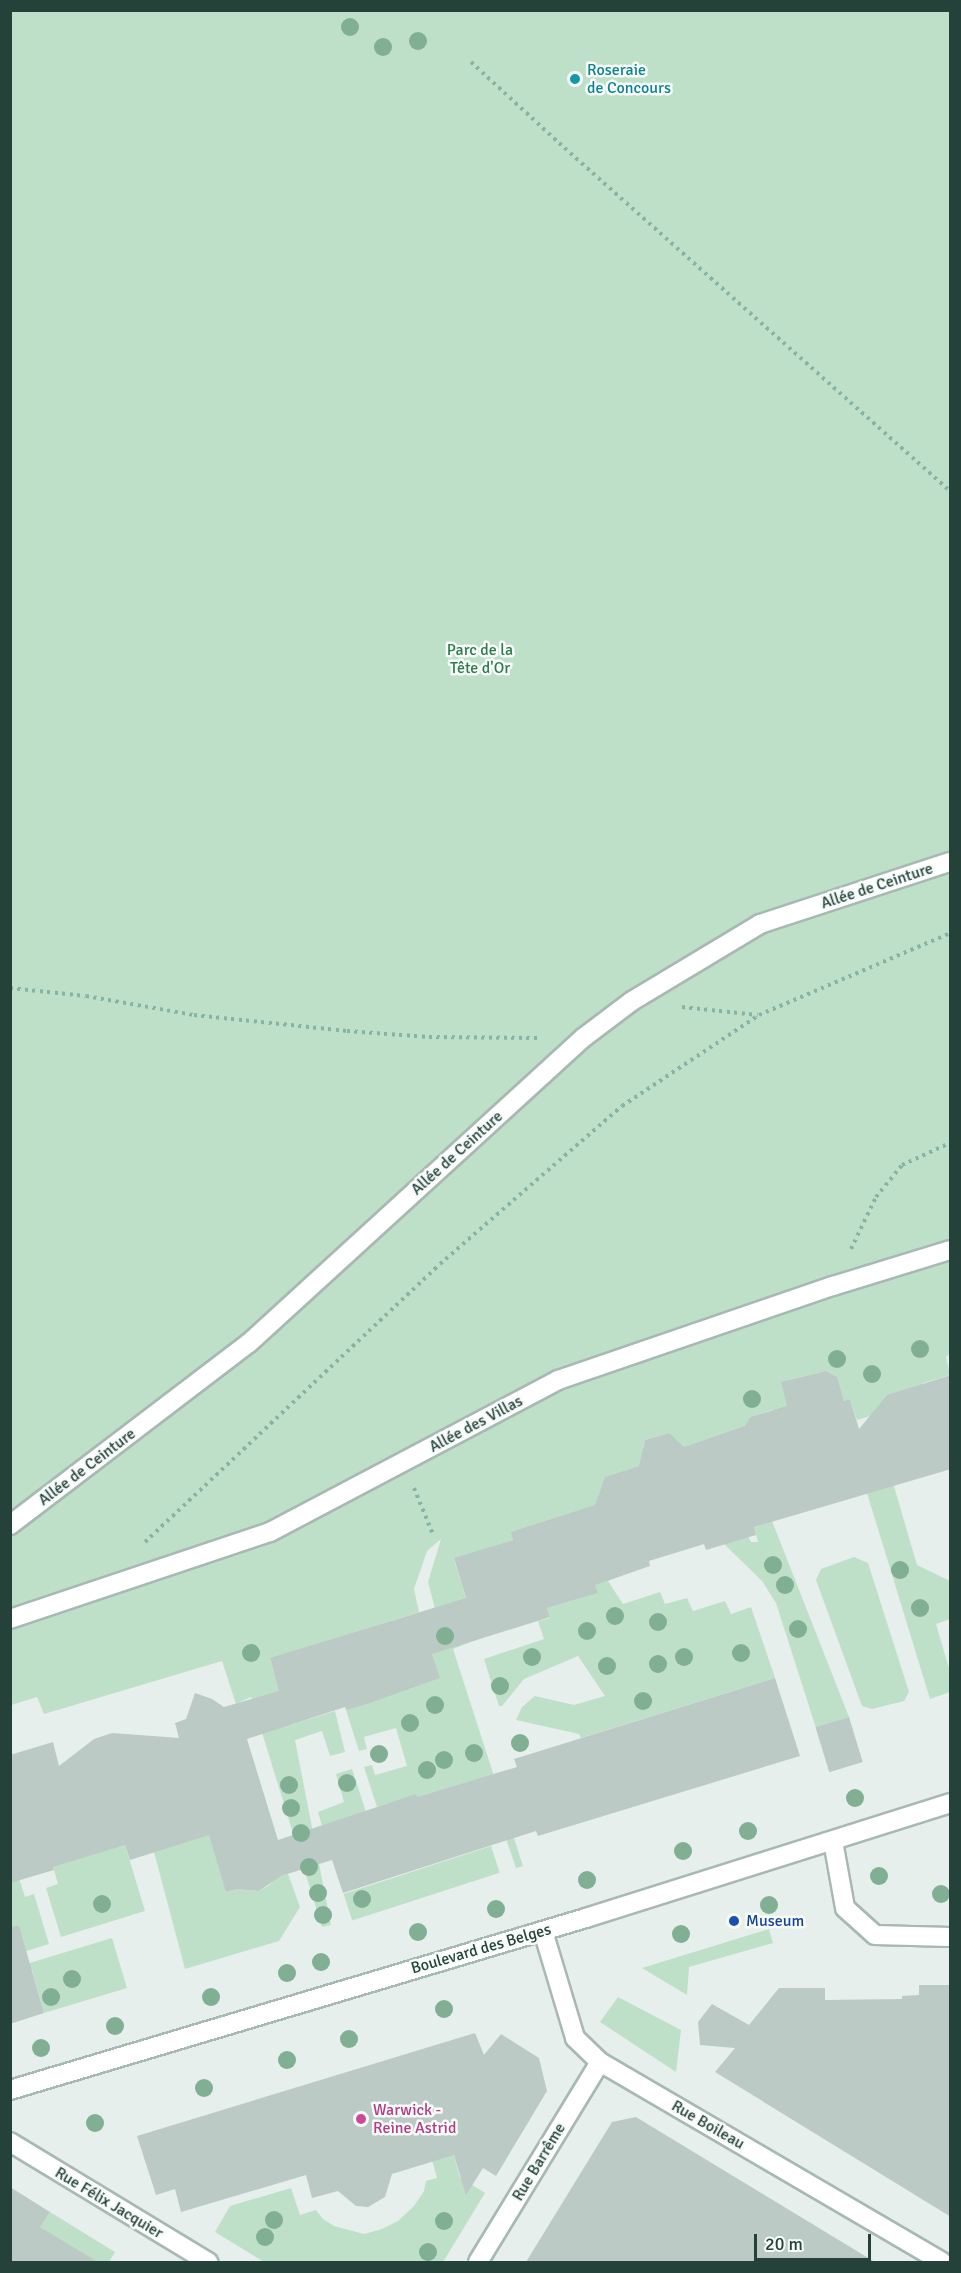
<!DOCTYPE html>
<meta charset="utf-8">
<style>
body{margin:0}
#map{position:relative;width:961px;height:2273px;overflow:hidden;background:#e6efeb;font-family:Signika,sans-serif}
div>[style]{position:absolute}
.green>*{inset:0;background:#bfe0c8;transform-origin:0 0}
.building>*{inset:0;background:#bbcac4;transform-origin:0 0}
.path>*{height:4px;margin-top:-2px;transform-origin:0;background:repeating-linear-gradient(90deg,#86b3a5 0 3px,transparent 0 7.5px)}
.roads{filter:drop-shadow(2px 0 #a8b8b2) drop-shadow(-2px 0 #a8b8b2) drop-shadow(0 2px #a8b8b2) drop-shadow(0 -2px #a8b8b2)}
.street>*{height:18px;margin:-9px;padding:0 9px;transform-origin:9px;border-radius:9px;background:#fff}
.secondary>*{height:18px;margin:-9px;padding:0 9px;transform-origin:9px;border-radius:9px;background:#fff}
.trees>*{width:18px;height:18px;margin:-9px;border-radius:50%;background:#80af93}
.dots>*{width:16px;height:16px;translate:-50% -50%;box-sizing:border-box;border:3px solid #f7fbf9;border-radius:50%}
span{translate:-50% -50%;white-space:nowrap;text-align:center;line-height:1.15;-webkit-text-stroke:5px #f7fbf9;paint-order:stroke}
.culture-label{font-size:16px;color:#0d838f}
.left{translate:0 -50%;text-align:left}
.park-label{font-size:16px;color:#2d7a4b}
.street-label{font-size:16px;color:#24423a}
.transit-label{font-size:16px;color:#164399}
.hotel-label{font-size:16px;color:#b23c85}
.frame{position:absolute;inset:0;border:12px solid #24423a;pointer-events:none}
.scale{position:absolute;left:754px;top:2234px;width:117px;height:27px;box-sizing:border-box;border:3px solid #24423a;border-top:0;padding-left:8px;font-size:18px;line-height:21px;white-space:nowrap;color:#24423a;-webkit-text-stroke:4px #f7fbf9;paint-order:stroke}
</style>
<div id="map">
<div class="green">
<i style="clip-path:polygon(11px 11px,950px 11px,950px 1353px,946px 1357px,950px 1375px,923px 1383px,890px 1410px,857px 1420px,850px 1399px,844px 1401px,836px 1377px,826px 1371px,789px 1380px,783px 1389px,791px 1417px,772px 1410px,750px 1417px,745px 1427px,678px 1449px,669px 1433px,645px 1440px,643px 1447px,648px 1463px,606px 1477px,600px 1493px,631px 1572px,608px 1581px,623px 1604px,660px 1592px,665px 1604px,687px 1598px,693px 1611px,725px 1601px,731px 1614px,751px 1607px,775px 1678px,581px 1738px,579px 1734px,516px 1720px,522px 1707px,535px 1696px,574px 1705px,605px 1696px,578px 1656px,524px 1679px,502px 1706px,499px 1706px,484px 1659px,544px 1639px,538px 1621px,550px 1618px,547px 1608px,597px 1593px,573px 1513px,512px 1532px,513px 1540px,454px 1559px,478px 1639px,453px 1649px,523px 1866px,516px 1868px,485px 1777px,417px 1797px,393px 1807px,386px 1804px,377px 1807px,364px 1767px,372px 1765px,375px 1775px,407px 1766px,396px 1728px,364px 1737px,367px 1749px,359px 1751px,346px 1710px,439px 1678px,424px 1626px,438px 1620px,428px 1582px,441px 1539px,427px 1551px,414px 1589px,419px 1612px,270px 1659px,290px 1725px,335px 1711px,345px 1752px,330px 1756px,322px 1731px,295px 1740px,331px 1925px,322px 1927px,251px 1697px,236px 1704px,222px 1661px,44px 1714px,37px 1697px,11px 1705px)"></i>
<i style="clip-path:polygon(884px 1452px,917px 1565px,950px 1581px,950px 1619px,936px 1624px,950px 1672px,950px 1692px,930px 1699px,867px 1493px)"></i>
<i style="clip-path:polygon(772px 1521px,849px 1717px,816px 1728px,776px 1603px,762px 1581px,724px 1544px,748px 1536px,751px 1542px,758px 1542px,754px 1527px)"></i>
<i style="clip-path:polygon(854px 1557px,868px 1563px,909px 1692px,904px 1701px,872px 1709px,862px 1706px,816px 1580px,821px 1569px)"></i>
<i style="clip-path:polygon(352px 1769px,366px 1812px,322px 1826px,318px 1812px,344px 1802px,336px 1774px)"></i>
<i style="clip-path:polygon(221px 1821px,226px 1892px,237px 1889px,259px 1891px,268px 1886px,277px 1877px,288px 1874px,300px 1907px,279px 1941px,185px 1969px,154px 1852px)"></i>
<i style="clip-path:polygon(125px 1845px,145px 1911px,61px 1937px,46px 1888px,58px 1884px,52px 1863px)"></i>
<i style="left:491px;top:1846px;width:28px;height:155px;rotate:72deg"></i>
<i style="clip-path:polygon(17px 1872px,25px 1897px,34px 1894px,49px 1944px,11px 1956px,11px 1874px)"></i>
<i style="clip-path:polygon(769px 1929px,773px 1943px,689px 1967px,687px 1995px,642px 1968px)"></i>
<i style="clip-path:polygon(112px 1938px,127px 1988px,44px 2013px,32px 1970px,23px 1965px)"></i>
<i style="clip-path:polygon(618px 1997px,681px 2030px,676px 2072px,600px 2022px)"></i>
<i style="clip-path:polygon(447px 2131px,460px 2177px,485px 2193px,443px 2262px,264px 2262px,215px 2232px,230px 2206px,291px 2188px,300px 2215px,316px 2210px,323px 2219px,334px 2226px,364px 2234px,382px 2229px,398px 2221px,414px 2206px,424px 2191px,426px 2181px,437px 2178px,426px 2138px)"></i>
<i style="clip-path:polygon(50px 2212px,115px 2252px,109px 2262px,90px 2262px,40px 2227px)"></i>
</div>
<div class="building">
<i style="clip-path:polygon(826px 1371px,837px 1377px,844px 1401px,850px 1399px,859px 1429px,887px 1395px,951px 1375px,951px 1469px,754px 1527px,756px 1535px,706px 1550px,704px 1544px,649px 1561px,650px 1566px,595px 1585px,598px 1593px,547px 1608px,550px 1617px,432px 1654px,440px 1678px,367px 1704px,346px 1710px,345px 1707px,247px 1739px,278px 1840px,416px 1794px,417px 1797px,517px 1767px,514px 1759px,775px 1678px,800px 1756px,538px 1836px,536px 1831px,343px 1893px,332px 1860px,281px 1876px,259px 1891px,237px 1889px,226px 1892px,209px 1835px,130px 1860px,125px 1845px,53px 1867px,54px 1870px,10px 1883px,10px 1755px,53px 1742px,59px 1766px,94px 1739px,112px 1733px,179px 1738px,175px 1723px,186px 1719px,195px 1693px,212px 1699px,224px 1707px,279px 1691px,270px 1658px,466px 1598px,454px 1558px,513px 1540px,511px 1532px,595px 1505px,605px 1477px,639px 1466px,645px 1440px,669px 1433px,684px 1447px,745px 1426px,750px 1417px,787px 1406px,781px 1382px)"></i>
<i style="left:849px;top:1717px;width:47px;height:35px;rotate:73deg"></i>
<i style="clip-path:polygon(19px 1926px,44px 2013px,10px 2024px,10px 1927px)"></i>
<i style="clip-path:polygon(919px 1985px,951px 1985px,951px 2217px,715px 2072px,735px 2048px,700px 2045px,698px 2022px,712px 2004px,749px 2025px,779px 1988px,825px 1988px,825px 2000px,902px 1999px,902px 1996px,919px 1995px)"></i>
<i style="clip-path:polygon(475px 2033px,484px 2055px,501px 2034px,539px 2058px,547px 2091px,496px 2176px,483px 2168px,466px 2195px,454px 2155px,392px 2174px,385px 2197px,368px 2207px,356px 2206px,338px 2191px,312px 2198px,306px 2175px,181px 2212px,175px 2189px,156px 2195px,137px 2136px)"></i>
<i style="clip-path:polygon(636px 2117px,875px 2262px,526px 2262px,612px 2122px)"></i>
<i style="clip-path:polygon(10px 2187px,50px 2212px,40px 2227px,98px 2262px,10px 2262px)"></i>
</div>
<div class="path">
<i style="left:471px;top:62px;width:120px;rotate:42.6deg"></i>
<i style="left:559px;top:143px;width:523px;rotate:41.67deg"></i>
<i style="left:10px;top:988px;width:76px;rotate:6deg"></i>
<i style="left:86px;top:996px;width:110px;rotate:10deg"></i>
<i style="left:194px;top:1015px;width:154px;rotate:6deg"></i>
<i style="left:347px;top:1031px;width:82px;rotate:4.2deg"></i>
<i style="left:429px;top:1037px;width:112px;rotate:0.5deg"></i>
<i style="left:682px;top:1007px;width:76px;rotate:6deg"></i>
<i style="left:851px;top:1249px;width:58px;rotate:-64.3deg"></i>
<i style="left:876px;top:1197px;width:41px;rotate:-50.9deg"></i>
<i style="left:902px;top:1165px;width:53px;rotate:-24.6deg"></i>
<i style="left:414px;top:1488px;width:48px;rotate:67.8deg"></i>
<i style="left:145px;top:1542px;width:405px;rotate:-43.3deg"></i>
<i style="left:440px;top:1264px;width:241px;rotate:-41deg"></i>
<i style="left:622px;top:1106px;width:164px;rotate:-33.6deg"></i>
<i style="left:759px;top:1015px;width:208px;rotate:-23.2deg"></i>
</div>
<div class="roads">
<div class="street">
<i style="left:10px;top:1525px;width:300px;rotate:-37.3deg"></i>
<i style="left:249px;top:1343px;width:452px;rotate:-42.4deg"></i>
<i style="left:583px;top:1038px;width:61px;rotate:-37.1deg"></i>
<i style="left:632px;top:1001px;width:149px;rotate:-31deg"></i>
<i style="left:760px;top:924px;width:200px;rotate:-18.1deg"></i>
<i style="left:10px;top:1619px;width:274px;rotate:-18.5deg"></i>
<i style="left:270px;top:1532px;width:326px;rotate:-27.8deg"></i>
<i style="left:558px;top:1380px;width:291px;rotate:-18.9deg"></i>
<i style="left:833px;top:1286px;width:122px;rotate:-17.1deg"></i>
<i style="left:833px;top:1841px;width:68px;rotate:79.8deg"></i>
<i style="left:845px;top:1908px;width:40px;rotate:42deg"></i>
<i style="left:875px;top:1935px;width:75px;rotate:1.5deg"></i>
<i style="left:543px;top:1931px;width:112px;rotate:73.3deg"></i>
<i style="left:575px;top:2038px;width:35px;rotate:44deg"></i>
<i style="left:600px;top:2062px;width:396px;rotate:30.3deg"></i>
<i style="left:10px;top:2142px;width:232px;rotate:31.2deg"></i>
<i style="left:478px;top:2262px;width:234px;rotate:-58.6deg"></i>
</div>
<div class="secondary">
<i style="left:10px;top:2090px;width:601px;rotate:-16.63deg"></i>
<i style="left:586px;top:1918px;width:382px;rotate:-17.5deg"></i>
</div>
</div>
<div class="trees">
<i style="left:350px;top:27px"></i>
<i style="left:418px;top:41px"></i>
<i style="left:383px;top:47px"></i>
<i style="left:920px;top:1349px"></i>
<i style="left:837px;top:1359px"></i>
<i style="left:872px;top:1374px"></i>
<i style="left:752px;top:1399px"></i>
<i style="left:773px;top:1565px"></i>
<i style="left:900px;top:1570px"></i>
<i style="left:785px;top:1585px"></i>
<i style="left:920px;top:1608px"></i>
<i style="left:615px;top:1616px"></i>
<i style="left:658px;top:1622px"></i>
<i style="left:798px;top:1629px"></i>
<i style="left:587px;top:1631px"></i>
<i style="left:445px;top:1636px"></i>
<i style="left:251px;top:1653px"></i>
<i style="left:741px;top:1653px"></i>
<i style="left:532px;top:1657px"></i>
<i style="left:684px;top:1657px"></i>
<i style="left:658px;top:1664px"></i>
<i style="left:607px;top:1666px"></i>
<i style="left:500px;top:1686px"></i>
<i style="left:643px;top:1701px"></i>
<i style="left:435px;top:1705px"></i>
<i style="left:410px;top:1723px"></i>
<i style="left:520px;top:1743px"></i>
<i style="left:474px;top:1753px"></i>
<i style="left:379px;top:1754px"></i>
<i style="left:444px;top:1760px"></i>
<i style="left:427px;top:1770px"></i>
<i style="left:347px;top:1783px"></i>
<i style="left:289px;top:1785px"></i>
<i style="left:855px;top:1798px"></i>
<i style="left:291px;top:1808px"></i>
<i style="left:748px;top:1831px"></i>
<i style="left:301px;top:1833px"></i>
<i style="left:683px;top:1851px"></i>
<i style="left:309px;top:1867px"></i>
<i style="left:879px;top:1876px"></i>
<i style="left:587px;top:1880px"></i>
<i style="left:318px;top:1893px"></i>
<i style="left:941px;top:1894px"></i>
<i style="left:362px;top:1899px"></i>
<i style="left:102px;top:1904px"></i>
<i style="left:769px;top:1905px"></i>
<i style="left:496px;top:1909px"></i>
<i style="left:323px;top:1915px"></i>
<i style="left:418px;top:1932px"></i>
<i style="left:681px;top:1934px"></i>
<i style="left:321px;top:1962px"></i>
<i style="left:287px;top:1973px"></i>
<i style="left:72px;top:1979px"></i>
<i style="left:51px;top:1997px"></i>
<i style="left:211px;top:1997px"></i>
<i style="left:444px;top:2009px"></i>
<i style="left:115px;top:2026px"></i>
<i style="left:349px;top:2039px"></i>
<i style="left:41px;top:2048px"></i>
<i style="left:287px;top:2060px"></i>
<i style="left:204px;top:2088px"></i>
<i style="left:95px;top:2123px"></i>
<i style="left:274px;top:2220px"></i>
<i style="left:444px;top:2221px"></i>
<i style="left:265px;top:2237px"></i>
<i style="left:428px;top:2252px"></i>
</div>
<div class="dots">
<i style="left:575px;top:79px;background:#0f9aa8"></i>
<i style="left:734px;top:1921px;background:#1a4fb4"></i>
<i style="left:361px;top:2119px;background:#d1479c"></i>
</div>
<div class="culture-label">
<span class="left" style="left:587px;top:79px">Roseraie<br>de Concours</span>
</div>
<div class="park-label">
<span style="left:480px;top:659px">Parc de la<br>Tête d'Or</span>
</div>
<div class="street-label">
<span style="left:877px;top:886px;rotate:-18deg">Allée de Ceinture</span>
<span style="left:457px;top:1153px;rotate:-42deg">Allée de Ceinture</span>
<span style="left:476px;top:1424px;rotate:-28deg">Allée des Villas</span>
<span style="left:87px;top:1467px;rotate:-37deg">Allée de Ceinture</span>
<span style="left:481px;top:1949px;rotate:-16deg">Boulevard des Belges</span>
<span style="left:708px;top:2125px;rotate:30deg">Rue Boileau</span>
<span style="left:539px;top:2162px;rotate:-59deg">Rue Barrême</span>
<span style="left:109px;top:2203px;rotate:31deg">Rue Félix Jacquier</span>
</div>
<div class="transit-label">
<span class="left" style="left:746px;top:1921px">Museum</span>
</div>
<div class="hotel-label">
<span class="left" style="left:373px;top:2119px">Warwick -<br>Reine Astrid</span>
</div>
<div class="frame"></div>
<div class="scale">20 m</div>
</div>
